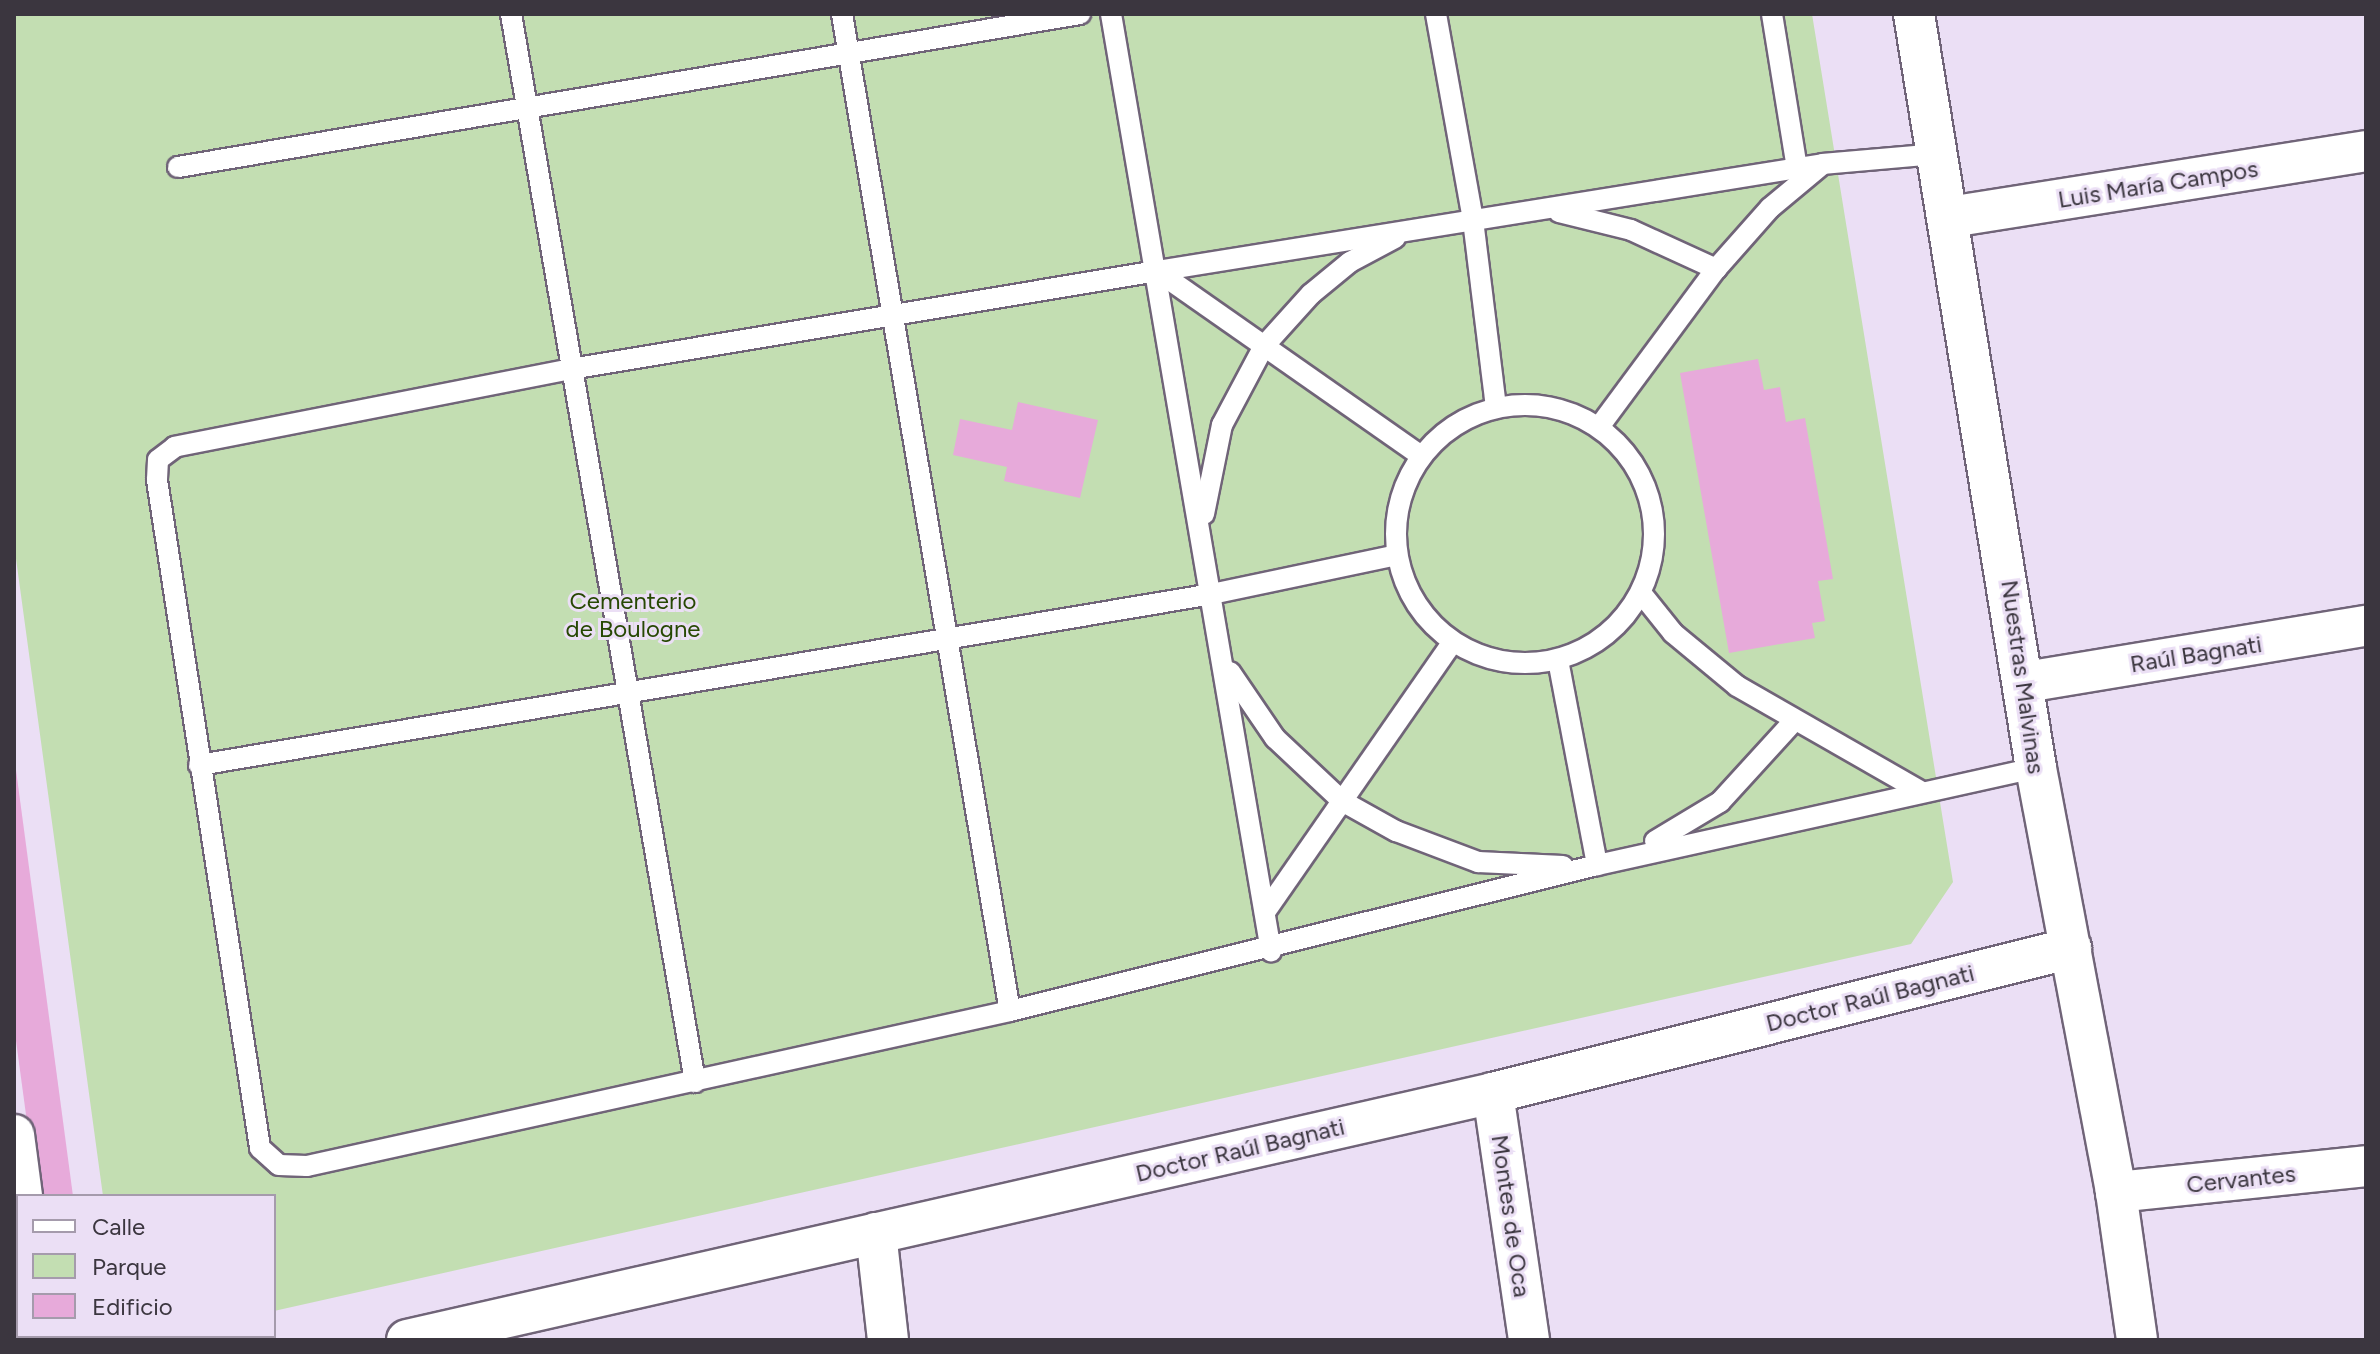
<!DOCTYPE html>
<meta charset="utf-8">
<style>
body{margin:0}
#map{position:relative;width:2380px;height:1354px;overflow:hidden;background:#ebdff5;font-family:Figtree,sans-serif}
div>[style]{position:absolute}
.green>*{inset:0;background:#c3deb2}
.building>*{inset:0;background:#e7aada}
.path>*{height:5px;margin-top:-2.5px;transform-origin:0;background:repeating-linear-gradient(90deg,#aca2b3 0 4px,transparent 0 8px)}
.roads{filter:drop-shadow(2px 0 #706478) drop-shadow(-2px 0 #706478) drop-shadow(0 2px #706478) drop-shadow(0 -2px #706478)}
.lane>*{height:20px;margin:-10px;padding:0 10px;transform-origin:10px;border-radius:10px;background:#fff}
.lane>.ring{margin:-10px;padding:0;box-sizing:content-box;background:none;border:20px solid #fff;border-radius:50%}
.street>*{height:40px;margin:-20px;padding:0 20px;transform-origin:20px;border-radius:20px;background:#fff}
span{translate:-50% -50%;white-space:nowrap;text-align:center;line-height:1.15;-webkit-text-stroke:6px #ebdff5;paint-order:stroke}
.street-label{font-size:24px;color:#3b363f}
.park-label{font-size:24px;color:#274803}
.frame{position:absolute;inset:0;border:16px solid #3b363f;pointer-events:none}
.legend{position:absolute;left:16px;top:1194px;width:260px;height:144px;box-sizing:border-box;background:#ebdff5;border:2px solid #a59bac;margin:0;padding:10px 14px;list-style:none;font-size:24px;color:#3b363f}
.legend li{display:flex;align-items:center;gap:16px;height:40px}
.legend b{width:40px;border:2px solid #a59bac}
</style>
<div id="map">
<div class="green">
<i style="clip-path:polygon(14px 14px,1812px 14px,1953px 882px,1911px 944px,274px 1311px,274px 1196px,103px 1196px,14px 544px)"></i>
</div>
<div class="building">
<i style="clip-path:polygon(1758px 359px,1764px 390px,1780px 387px,1786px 422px,1805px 418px,1833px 579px,1818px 581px,1825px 621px,1812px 623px,1815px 638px,1729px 653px,1680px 373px)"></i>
<i style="clip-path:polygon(1018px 402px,1098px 420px,1080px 498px,1004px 481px,1007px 467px,953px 455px,960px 419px,1012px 430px)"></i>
<i style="clip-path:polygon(16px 770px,73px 1196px,37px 1196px,14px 1026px)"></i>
</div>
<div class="path">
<i style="left:14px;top:1279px;width:4px;rotate:-14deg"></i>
</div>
<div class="roads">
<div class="lane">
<i style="left:511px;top:14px;width:1084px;rotate:80.22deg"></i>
<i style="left:842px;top:14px;width:1011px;rotate:80.44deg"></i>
<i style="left:1111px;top:14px;width:951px;rotate:80.31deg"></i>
<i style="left:1436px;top:14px;width:209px;rotate:79.8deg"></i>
<i style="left:1473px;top:220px;width:188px;rotate:83deg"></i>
<i style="left:1772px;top:14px;width:156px;rotate:80.8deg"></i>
<i style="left:1937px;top:154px;width:114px;rotate:175deg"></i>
<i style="left:1823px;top:164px;width:675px;rotate:170.87deg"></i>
<i style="left:1157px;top:271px;width:594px;rotate:170.51deg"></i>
<i style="left:571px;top:369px;width:404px;rotate:168.9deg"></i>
<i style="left:175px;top:447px;width:21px;rotate:143deg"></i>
<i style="left:158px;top:460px;width:20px;rotate:93deg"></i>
<i style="left:157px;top:480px;width:676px;rotate:81.23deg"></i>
<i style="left:260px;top:1148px;width:25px;rotate:42deg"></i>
<i style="left:279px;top:1165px;width:28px;rotate:2deg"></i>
<i style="left:307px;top:1166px;width:720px;rotate:-12.43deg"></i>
<i style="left:1010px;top:1011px;width:605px;rotate:-13.97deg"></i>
<i style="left:1597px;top:865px;width:450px;rotate:-12.5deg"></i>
<i style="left:178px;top:167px;width:915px;rotate:-9.63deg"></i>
<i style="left:1559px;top:212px;width:74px;rotate:14deg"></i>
<i style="left:1631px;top:230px;width:94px;rotate:24.6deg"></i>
<i style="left:1157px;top:271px;width:322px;rotate:35deg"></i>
<i class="ring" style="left:1396px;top:405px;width:238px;height:238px"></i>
<i style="left:1599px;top:427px;width:197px;rotate:-53.5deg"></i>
<i style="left:1716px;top:269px;width:81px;rotate:-48.5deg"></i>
<i style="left:1770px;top:208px;width:69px;rotate:-39.7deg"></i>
<i style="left:1204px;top:514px;width:91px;rotate:-78.6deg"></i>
<i style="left:1222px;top:425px;width:89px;rotate:-62deg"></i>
<i style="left:1264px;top:346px;width:70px;rotate:-47.9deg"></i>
<i style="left:1311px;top:294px;width:50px;rotate:-39.4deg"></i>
<i style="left:1350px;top:262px;width:51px;rotate:-28.1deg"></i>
<i style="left:1641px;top:593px;width:51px;rotate:51.3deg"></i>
<i style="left:1673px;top:633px;width:83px;rotate:39.6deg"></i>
<i style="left:1737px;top:686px;width:211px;rotate:29.8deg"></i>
<i style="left:1558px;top:660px;width:209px;rotate:79.2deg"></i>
<i style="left:1230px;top:672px;width:80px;rotate:55.7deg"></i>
<i style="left:1275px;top:738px;width:92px;rotate:43.2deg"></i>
<i style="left:1342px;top:801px;width:62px;rotate:29.1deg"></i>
<i style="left:1396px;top:831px;width:88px;rotate:20.7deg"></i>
<i style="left:1478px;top:862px;width:85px;rotate:2.7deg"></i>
<i style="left:199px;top:765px;width:1027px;rotate:-9.58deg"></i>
<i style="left:1212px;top:594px;width:189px;rotate:-11.9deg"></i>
<i style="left:1655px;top:841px;width:76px;rotate:-31deg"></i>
<i style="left:1720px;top:802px;width:111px;rotate:-47.6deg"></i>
<i style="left:1265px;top:912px;width:329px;rotate:-55.2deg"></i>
</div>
<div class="street">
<i style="left:1914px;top:14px;width:764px;rotate:80.81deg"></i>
<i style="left:2036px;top:768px;width:431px;rotate:79.3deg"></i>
<i style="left:2116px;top:1192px;width:149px;rotate:81.9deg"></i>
<i style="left:1950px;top:217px;width:421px;rotate:-9deg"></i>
<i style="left:2026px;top:682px;width:345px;rotate:-9.4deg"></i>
<i style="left:1493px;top:1093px;width:250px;rotate:81.7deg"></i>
<i style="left:14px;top:1135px;width:62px;rotate:82.5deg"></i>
<i style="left:2116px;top:1192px;width:251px;rotate:-5.9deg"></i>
<i style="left:876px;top:1233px;width:108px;rotate:83.6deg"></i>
<i style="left:40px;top:1336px;width:4px;rotate:76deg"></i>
<i style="left:407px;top:1340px;width:1114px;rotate:-12.81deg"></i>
<i style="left:1493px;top:1093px;width:596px;rotate:-14.08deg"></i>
</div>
</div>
<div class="street-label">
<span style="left:2158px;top:184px;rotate:-9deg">Luis María Campos</span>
<span style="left:2196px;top:654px;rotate:-9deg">Raúl Bagnati</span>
<span style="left:2023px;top:677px;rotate:82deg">Nuestras Malvinas</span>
<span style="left:1870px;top:998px;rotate:-14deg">Doctor Raúl Bagnati</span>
<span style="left:1240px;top:1150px;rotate:-13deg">Doctor Raúl Bagnati</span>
<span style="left:2241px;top:1179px;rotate:-6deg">Cervantes</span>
<span style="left:1511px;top:1216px;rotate:82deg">Montes de Oca</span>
</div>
<div class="park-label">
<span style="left:633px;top:615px">Cementerio<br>de Boulogne</span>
</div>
<div class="frame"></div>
<ul class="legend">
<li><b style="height:10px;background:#fff"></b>Calle</li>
<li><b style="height:22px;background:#c3deb2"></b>Parque</li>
<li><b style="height:22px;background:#e7aada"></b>Edificio</li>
</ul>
</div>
